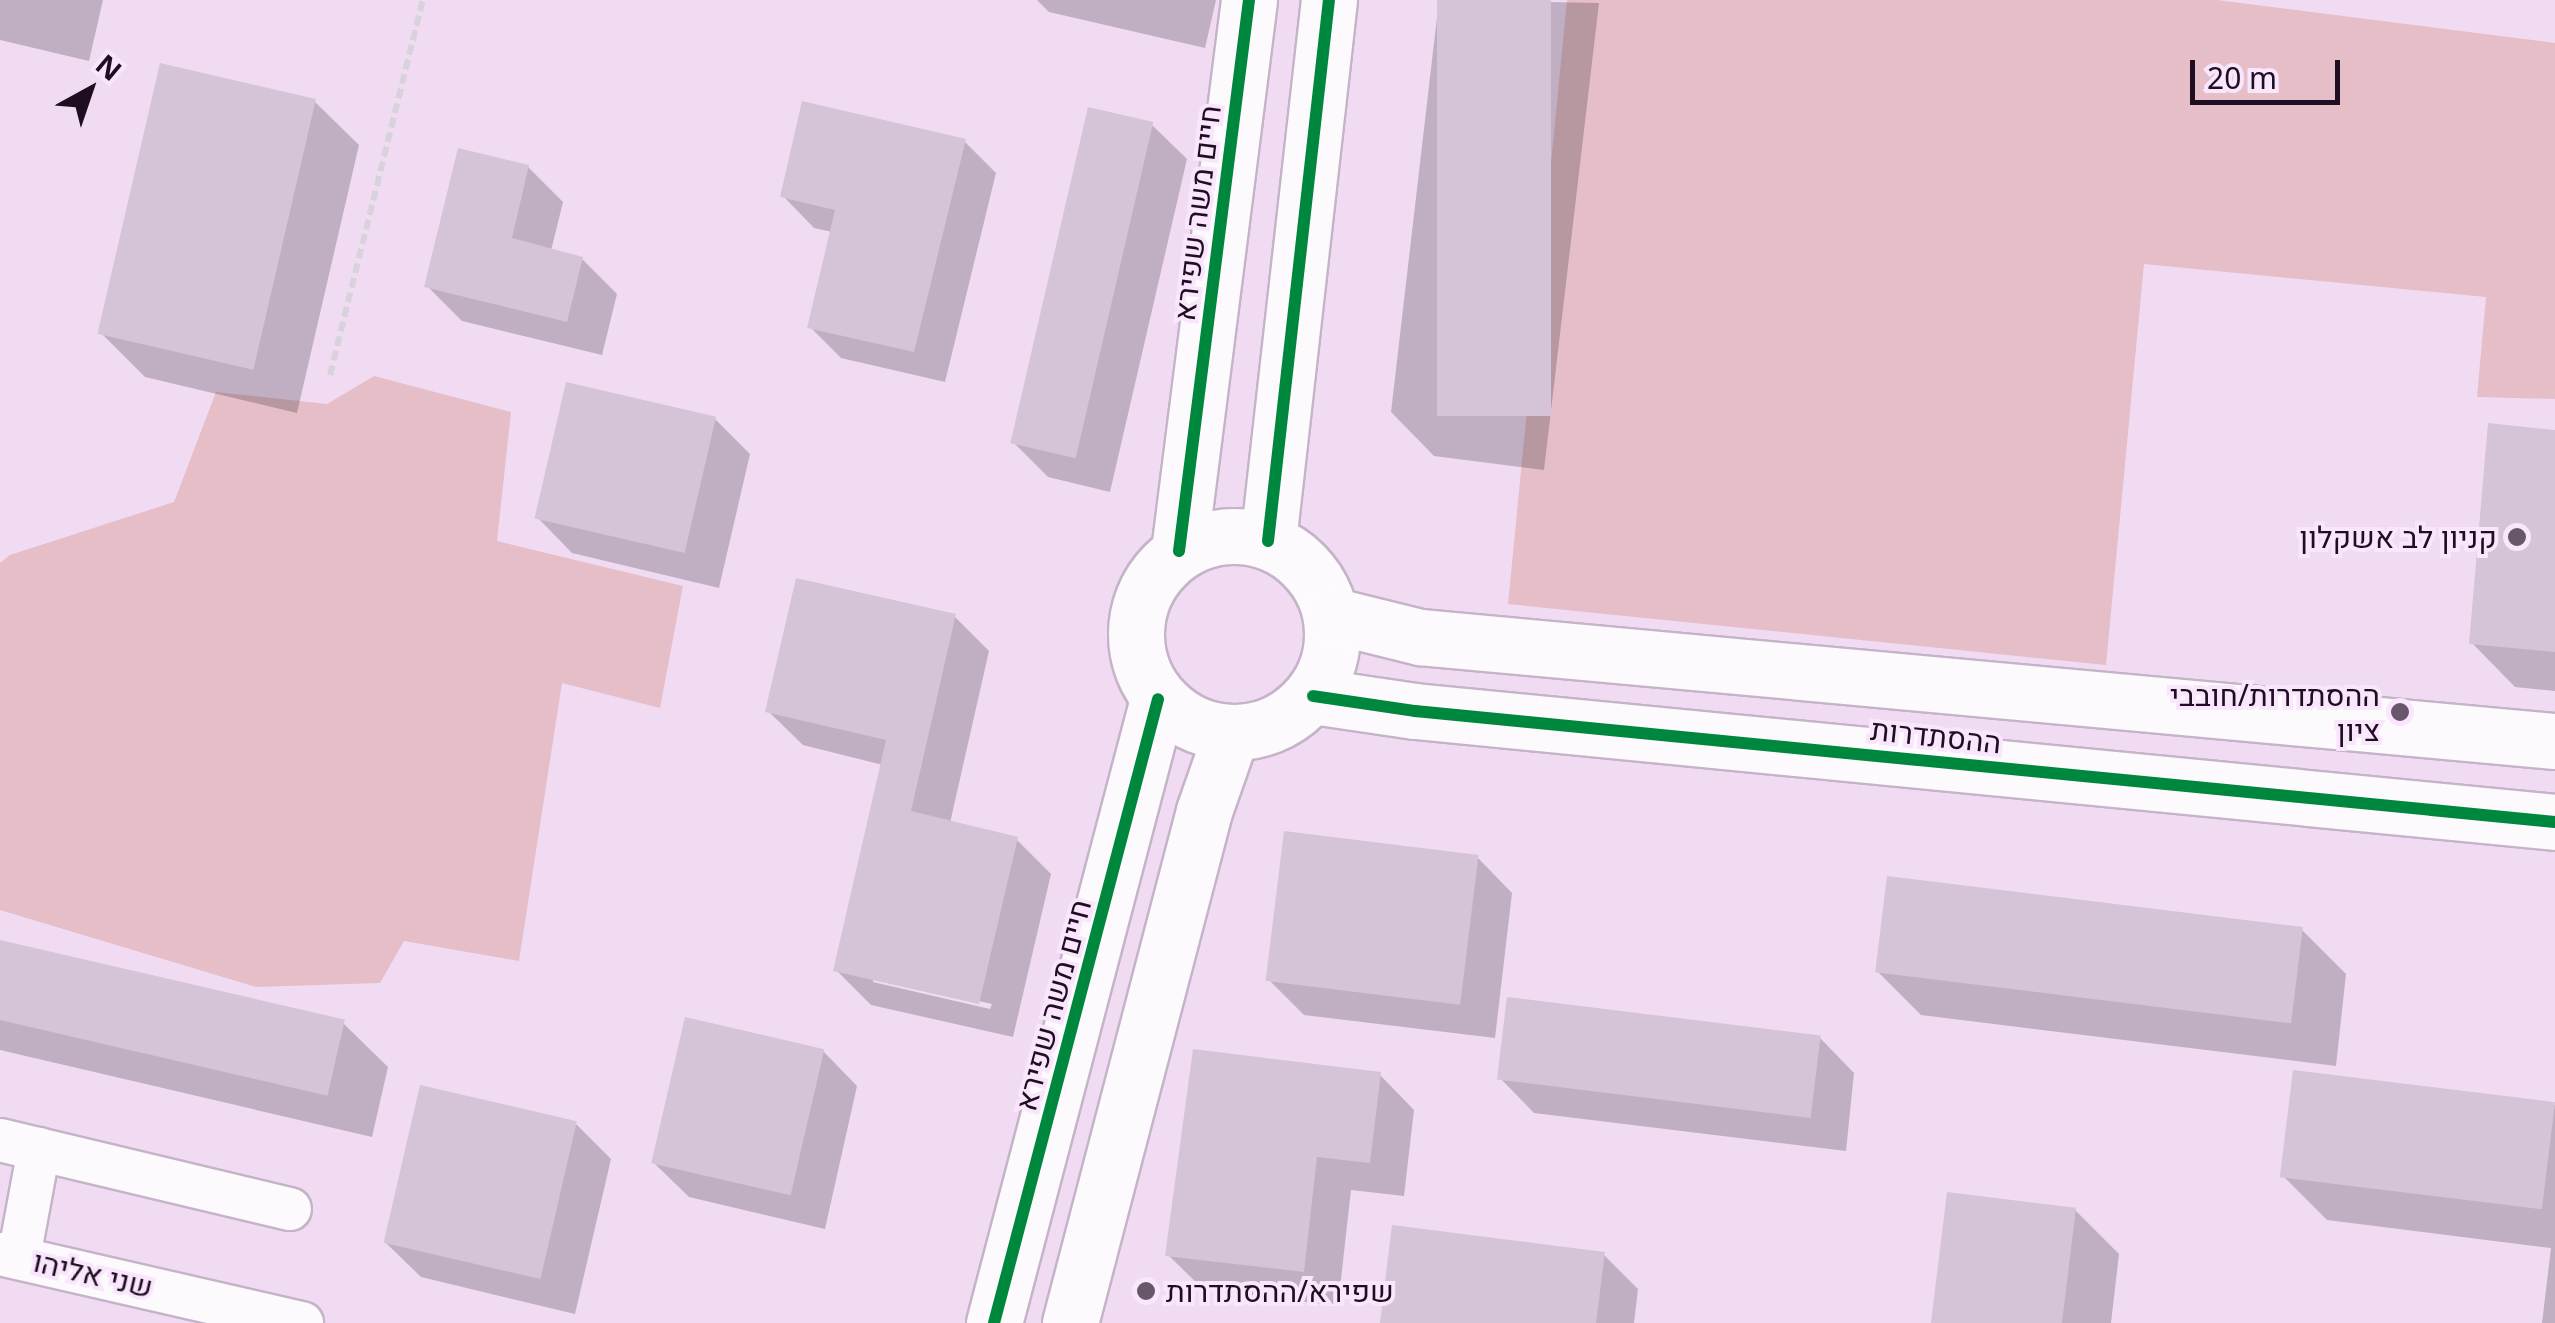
<!DOCTYPE html>
<meta charset="utf-8">
<style>
body{margin:0}
#map{position:relative;width:2555px;height:1323px;overflow:hidden;background:#f0dbf3;font-family:"Noto Sans",Heebo,sans-serif}
div>[style]{position:absolute}
.green>*{inset:0;background:#e5bec8}
.shadow>*{inset:0;background:#0003}
.building>*{inset:0;background:#d5c3d8;transform-origin:0 0}
.path>*{height:6px;margin-top:-3px;transform-origin:0;background:repeating-linear-gradient(90deg,#d8d2da 0 10px,transparent 0 15px)}
.roads{filter:drop-shadow(2px 0 #c5b3c8) drop-shadow(-2px 0 #c5b3c8) drop-shadow(0 2px #c5b3c8) drop-shadow(0 -2px #c5b3c8)}
.minor>*{height:42px;margin:-21px;padding:0 21px;transform-origin:21px;border-radius:21px;background:#fdfafd}
.tertiary>*{height:55px;margin:-27.5px;padding:0 27.5px;transform-origin:27.5px;border-radius:27.5px;background:#fdfafd}
.tertiary>.ring{margin:-27.5px;padding:0;box-sizing:content-box;background:none;border:55px solid #fdfafd;border-radius:50%}
.cycleway>*{height:12px;margin:-6px;padding:0 6px;transform-origin:6px;border-radius:6px;background:#00873e}
.dots>*{width:28px;height:28px;translate:-50% -50%;box-sizing:border-box;border:5px solid #f9e6fc;border-radius:50%}
span{translate:-50% -50%;white-space:nowrap;text-align:center;line-height:1.15;-webkit-text-stroke:8px #f9e6fc;paint-order:stroke}
.street-label{font-size:30px;color:#1f0e22}
.poi-label{font-size:30px;color:#1f0e22}
.right{translate:-100% -50%;text-align:right}
.left{translate:0 -50%;text-align:left}
.north{position:absolute;left:40px;top:40px;width:100px;height:100px;-webkit-text-stroke:8px #f9e6fc;paint-order:stroke;rotate:40deg;font-size:28px;font-weight:700;line-height:40px;text-align:center;color:#1f0e22}
.north::after{content:'';display:block;margin:auto;width:35px;height:45px;background:#1f0e22;clip-path:polygon(50% 0,100% 100%,50% 72%,0 100%)}
.scale{position:absolute;left:2190px;top:60px;width:150px;height:45px;box-sizing:border-box;border:5px solid #1f0e22;border-top:0;padding-left:12px;font-size:30px;line-height:35px;white-space:nowrap;color:#1f0e22;-webkit-text-stroke:8px #f9e6fc;paint-order:stroke}
</style>
<div id="map">
<div class="green">
<i style="clip-path:polygon(1567px 0,2217px 0,2555px 43px,2555px 399px,2477px 397px,2486px 297px,2144px 264px,2106px 665px,1508px 604px)"></i>
<i style="clip-path:polygon(374px 376px,511px 412px,497px 541px,683px 586px,660px 708px,562px 683px,519px 961px,404px 941px,380px 983px,256px 987px,0 910px,0 563px,10px 555px,174px 502px,216px 392px,327px 404px)"></i>
</div>
<div class="shadow">
<i style="clip-path:polygon(0 0,103px 0,89px 61px,0 40px)"></i>
<i style="clip-path:polygon(1037px 0,1216px 0,1205px 48px,1049px 12px)"></i>
<i style="clip-path:polygon(1439px 0,1599px 3px,1544px 470px,1434px 456px,1391px 412px)"></i>
<i style="clip-path:polygon(315px 102px,359px 145px,297px 413px,145px 377px,101px 333px)"></i>
<i style="clip-path:polygon(1152px 125px,1187px 159px,1110px 492px,1048px 477px,1013px 442px)"></i>
<i style="clip-path:polygon(965px 142px,996px 173px,945px 382px,841px 358px,810px 327px,832px 232px,814px 228px,783px 196px)"></i>
<i style="clip-path:polygon(528px 167px,563px 202px,551px 251px,582px 259px,617px 294px,602px 355px,462px 321px,427px 286px)"></i>
<i style="clip-path:polygon(715px 419px,750px 454px,719px 588px,572px 553px,538px 518px)"></i>
<i style="clip-path:polygon(2555px 432px,2555px 691px,2515px 687px,2472px 643px)"></i>
<i style="clip-path:polygon(evenodd,955px 617px,989px 651px,950px 823px,1016px 839px,1051px 874px,1013px 1037px,871px 1005px,836px 970px,883px 765px,803px 745px,768px 711px,955px 617px,873px 977px,992px 1004px,990px 1009px,873px 982px,873px 977px)"></i>
<i style="clip-path:polygon(1478px 858px,1512px 893px,1495px 1038px,1304px 1015px,1269px 980px)"></i>
<i style="clip-path:polygon(2302px 930px,2346px 974px,2336px 1066px,1921px 1015px,1877px 971px)"></i>
<i style="clip-path:polygon(0 943px,344px 1024px,388px 1067px,372px 1137px,0 1050px)"></i>
<i style="clip-path:polygon(1820px 1038px,1854px 1073px,1846px 1151px,1534px 1113px,1500px 1078px)"></i>
<i style="clip-path:polygon(823px 1051px,857px 1086px,825px 1229px,689px 1197px,654px 1163px)"></i>
<i style="clip-path:polygon(1380px 1075px,1414px 1110px,1404px 1196px,1351px 1190px,1338px 1306px,1203px 1289px,1168px 1255px)"></i>
<i style="clip-path:polygon(2555px 1105px,2555px 1323px,2542px 1323px,2551px 1248px,2327px 1220px,2283px 1176px)"></i>
<i style="clip-path:polygon(576px 1124px,611px 1159px,575px 1314px,421px 1277px,386px 1243px)"></i>
<i style="clip-path:polygon(2075px 1210px,2119px 1254px,2111px 1323px,1934px 1323px)"></i>
<i style="clip-path:polygon(1603px 1254px,1638px 1289px,1634px 1323px,1382px 1323px)"></i>
</div>
<div class="building">
<i style="left:1437px;top:0;width:114px;height:416px"></i>
<i style="left:160px;top:63px;width:160px;height:278px;rotate:13deg"></i>
<i style="clip-path:polygon(802px 101px,966px 139px,914px 352px,807px 328px,835px 210px,780px 197px)"></i>
<i style="left:1088px;top:107px;width:67px;height:345px;rotate:13deg"></i>
<i style="clip-path:polygon(458px 148px,529px 165px,512px 238px,583px 257px,567px 322px,424px 287px)"></i>
<i style="left:566px;top:382px;width:154px;height:140px;rotate:13deg"></i>
<i style="clip-path:polygon(2488px 423px,2555px 430px,2555px 652px,2469px 644px)"></i>
<i style="clip-path:polygon(796px 578px,956px 614px,911px 811px,1018px 837px,979px 1004px,833px 971px,886px 740px,765px 712px)"></i>
<i style="left:1284px;top:831px;width:196px;height:151px;rotate:7deg"></i>
<i style="left:1887px;top:876px;width:419px;height:97px;rotate:7deg"></i>
<i style="left:0;top:940px;width:354px;height:78px;rotate:13deg"></i>
<i style="left:1507px;top:997px;width:316px;height:83px;rotate:7deg"></i>
<i style="left:685px;top:1017px;width:143px;height:150px;rotate:13deg"></i>
<i style="clip-path:polygon(1193px 1049px,1381px 1072px,1370px 1163px,1317px 1157px,1304px 1272px,1165px 1256px)"></i>
<i style="left:2293px;top:1070px;width:264px;height:108px;rotate:7deg"></i>
<i style="left:420px;top:1085px;width:161px;height:162px;rotate:13deg"></i>
<i style="left:1947px;top:1192px;width:130px;height:132px;rotate:7deg"></i>
<i style="clip-path:polygon(1392px 1225px,1605px 1252px,1596px 1323px,1380px 1323px)"></i>
</div>
<div class="path">
<i style="left:330px;top:375px;width:386px;rotate:-76.1deg"></i>
</div>
<div class="roads">
<div class="minor">
<i style="left:0;top:1140px;width:298px;rotate:13.4deg"></i>
<i style="left:0;top:1254px;width:310px;rotate:12.9deg"></i>
<i style="left:19px;top:1257px;width:110px;rotate:-79.5deg"></i>
</div>
<div class="tertiary">
<i class="ring" style="left:1136px;top:536px;width:141px;height:141px"></i>
<i style="left:1268px;top:541px;width:544px;rotate:-83.57deg"></i>
<i style="left:1179px;top:551px;width:555px;rotate:-82.76deg"></i>
<i style="left:1331px;top:615px;width:92px;rotate:13.9deg"></i>
<i style="left:1420px;top:637px;width:1140px;rotate:5.24deg"></i>
<i style="left:1313px;top:696px;width:103px;rotate:8.4deg"></i>
<i style="left:1415px;top:711px;width:1145px;rotate:5.56deg"></i>
<i style="left:994px;top:1323px;width:645px;rotate:-75.27deg"></i>
<i style="left:1070px;top:1323px;width:529px;rotate:-75.33deg"></i>
<i style="left:1204px;top:811px;width:82px;rotate:-70.7deg"></i>
</div>
</div>
<div class="cycleway">
<i style="left:1268px;top:541px;width:544px;rotate:-83.57deg"></i>
<i style="left:1179px;top:551px;width:555px;rotate:-82.76deg"></i>
<i style="left:1313px;top:696px;width:103px;rotate:8.4deg"></i>
<i style="left:1415px;top:711px;width:1145px;rotate:5.56deg"></i>
<i style="left:994px;top:1323px;width:645px;rotate:-75.27deg"></i>
</div>
<div class="dots">
<i style="left:2517px;top:537px;background:#68566b"></i>
<i style="left:2400px;top:712px;background:#68566b"></i>
<i style="left:1146px;top:1291px;background:#68566b"></i>
</div>
<div class="street-label">
<span style="left:1197px;top:213px;rotate:-83deg">חיים משה שפירא</span>
<span style="left:1936px;top:736px;rotate:6deg">ההסתדרות</span>
<span style="left:1053px;top:1005px;rotate:-75deg">חיים משה שפירא</span>
<span style="left:93px;top:1274px;rotate:13deg">שני אליהו</span>
</div>
<div class="poi-label">
<span class="right" style="left:2497px;top:537px">קניון לב אשקלון</span>
<span class="right" style="left:2380px;top:712px">ההסתדרות/חובבי<br>ציון</span>
<span class="left" style="left:1166px;top:1291px">שפירא/ההסתדרות</span>
</div>
<div class="north">N</div>
<div class="scale">20 m</div>
</div>
